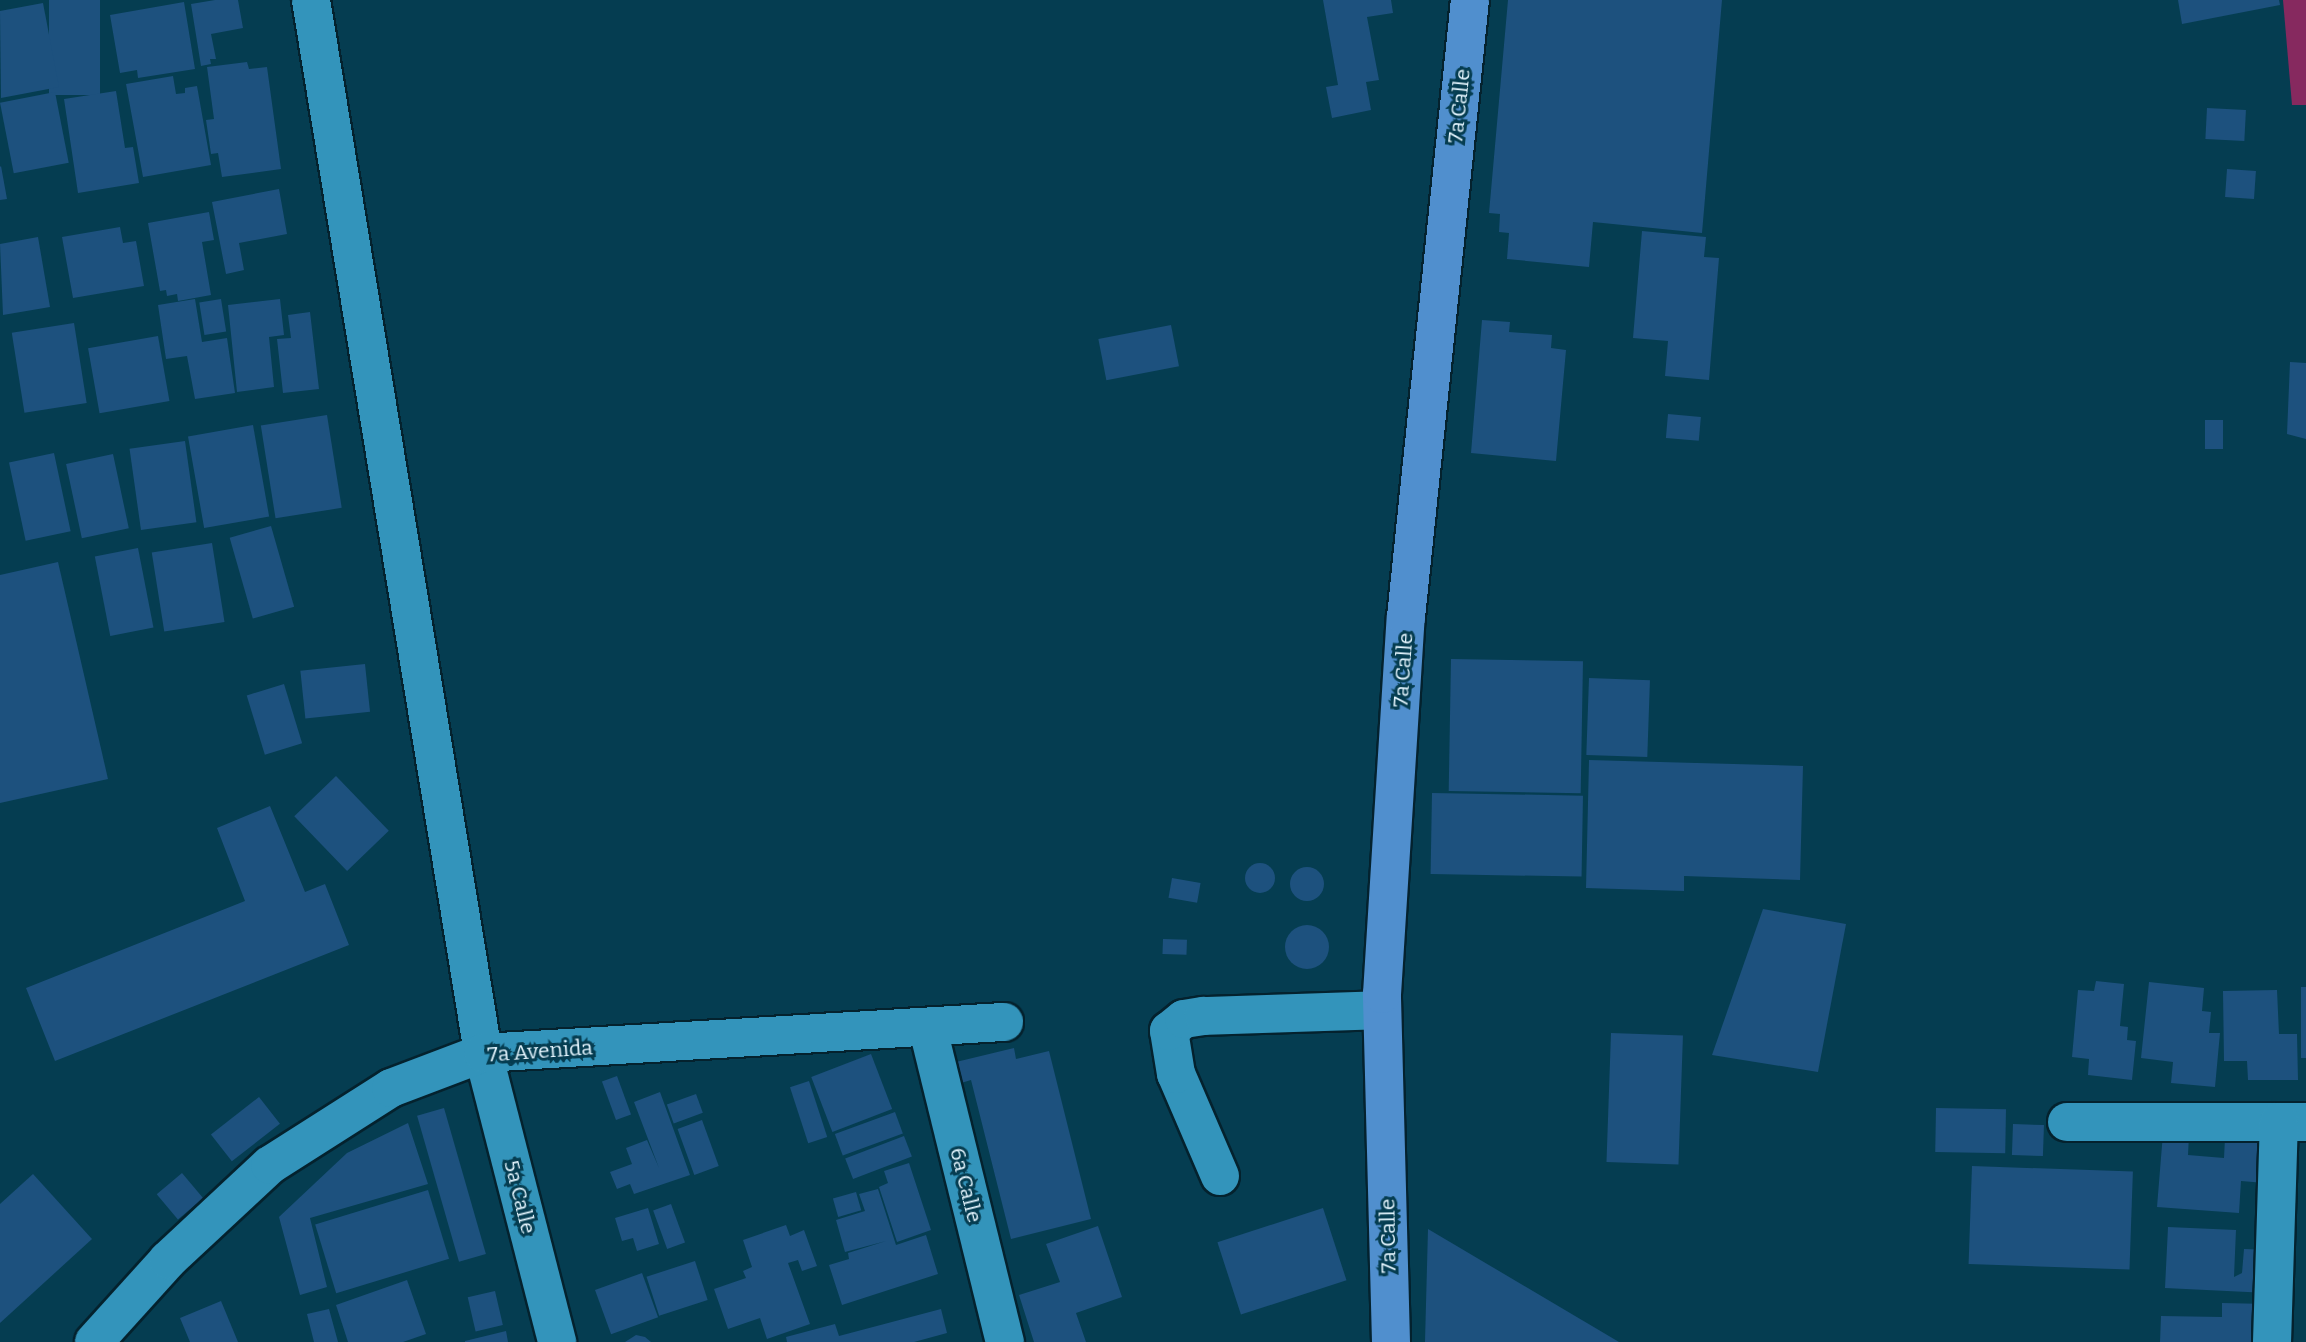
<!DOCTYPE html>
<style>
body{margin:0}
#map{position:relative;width:2306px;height:1342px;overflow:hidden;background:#053d51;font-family:Bitter,serif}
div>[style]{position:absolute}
.green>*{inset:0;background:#86295f}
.building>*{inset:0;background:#1d517e;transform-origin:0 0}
.round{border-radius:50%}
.roads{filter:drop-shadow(2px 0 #04222e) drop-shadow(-2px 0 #04222e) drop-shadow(0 2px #04222e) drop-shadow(0 -2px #04222e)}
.street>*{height:38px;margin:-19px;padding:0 19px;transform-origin:19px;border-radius:19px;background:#3394bb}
.secondary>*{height:38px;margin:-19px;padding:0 19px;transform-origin:19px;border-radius:19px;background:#508fce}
span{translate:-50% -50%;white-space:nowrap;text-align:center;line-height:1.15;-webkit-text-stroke:6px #053d51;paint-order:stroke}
.street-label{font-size:21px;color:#e5f6ff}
</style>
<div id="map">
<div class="green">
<i style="clip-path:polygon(2283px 0,2306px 0,2306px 105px,2292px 105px)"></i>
</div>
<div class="building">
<i style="left:49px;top:0;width:51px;height:95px"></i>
<i style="clip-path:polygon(215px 0,238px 0,243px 28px,211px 34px,216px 59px,210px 59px,211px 64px,201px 66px,191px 4px)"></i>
<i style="clip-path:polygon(1323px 0,1391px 0,1393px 13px,1367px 17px,1379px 80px,1366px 82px,1371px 110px,1332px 118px,1326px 87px,1338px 85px)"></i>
<i style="clip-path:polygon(1508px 0,1722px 0,1702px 233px,1593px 222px,1589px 267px,1507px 259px,1509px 233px,1499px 232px,1500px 214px,1489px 213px)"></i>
<i style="clip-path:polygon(2178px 0,2279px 0,2280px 5px,2182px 24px)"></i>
<i style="clip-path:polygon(184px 2px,195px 69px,138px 78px,137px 70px,120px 73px,110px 15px)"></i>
<i style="clip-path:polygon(43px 3px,59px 87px,1px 98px,0 11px)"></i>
<i style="clip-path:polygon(247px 62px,249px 69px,267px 67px,281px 169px,222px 177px,218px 153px,211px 154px,206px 120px,214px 119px,207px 67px)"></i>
<i style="clip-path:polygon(173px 76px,176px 94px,185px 93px,185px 88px,197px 86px,211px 165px,143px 177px,126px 84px)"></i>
<i style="clip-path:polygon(116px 91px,125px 148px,133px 147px,139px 183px,78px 193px,64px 99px)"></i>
<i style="left:55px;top:92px;width:72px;height:56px;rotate:79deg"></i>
<i style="left:2207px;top:108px;width:39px;height:31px;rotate:3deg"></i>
<i style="clip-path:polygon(1px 166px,7px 199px,0 200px,0 167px)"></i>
<i style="left:2227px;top:169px;width:29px;height:28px;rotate:4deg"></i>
<i style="clip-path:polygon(279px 189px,287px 234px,239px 243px,244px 270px,226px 274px,212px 202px)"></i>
<i style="clip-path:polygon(209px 212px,214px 240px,202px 242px,211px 295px,178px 301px,177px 294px,167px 296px,166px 290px,160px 291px,148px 223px)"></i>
<i style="clip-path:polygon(120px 227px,123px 243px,136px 241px,144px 286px,73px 298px,62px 237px)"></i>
<i style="clip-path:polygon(1642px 231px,1706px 237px,1704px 257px,1719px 258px,1709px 380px,1665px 376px,1668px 341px,1633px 338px)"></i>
<i style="clip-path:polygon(38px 237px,50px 307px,3px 315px,0 244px)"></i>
<i style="clip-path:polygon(195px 299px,202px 342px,227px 338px,235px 393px,195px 399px,187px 356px,166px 359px,158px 305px)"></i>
<i style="left:221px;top:299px;width:33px;height:22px;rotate:81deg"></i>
<i style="clip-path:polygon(280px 299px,284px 335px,269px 337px,274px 387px,237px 392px,228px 305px)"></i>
<i style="clip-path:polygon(310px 312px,319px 389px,283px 393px,277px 339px,291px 338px,288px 315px)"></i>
<i style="clip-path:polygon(1482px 320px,1510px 322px,1509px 332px,1552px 335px,1551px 348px,1566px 350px,1556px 461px,1471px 453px)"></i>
<i style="left:74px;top:323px;width:81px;height:63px;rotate:81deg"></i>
<i style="left:1171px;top:325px;width:42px;height:74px;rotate:79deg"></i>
<i style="left:158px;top:336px;width:66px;height:71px;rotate:80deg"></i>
<i style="clip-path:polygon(2290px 362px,2306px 363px,2306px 439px,2287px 434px)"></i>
<i style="left:1668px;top:414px;width:33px;height:24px;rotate:5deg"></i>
<i style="left:327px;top:415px;width:94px;height:67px;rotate:81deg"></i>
<i style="left:2205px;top:420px;width:18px;height:29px"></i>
<i style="left:253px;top:425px;width:93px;height:66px;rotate:80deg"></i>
<i style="left:185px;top:441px;width:82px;height:56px;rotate:82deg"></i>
<i style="left:54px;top:453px;width:80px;height:46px;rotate:78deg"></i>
<i style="left:113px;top:454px;width:76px;height:48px;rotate:78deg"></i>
<i style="left:271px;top:526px;width:84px;height:43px;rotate:74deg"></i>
<i style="left:212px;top:543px;width:80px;height:61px;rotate:81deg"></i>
<i style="left:138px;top:548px;width:81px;height:44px;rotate:79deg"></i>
<i style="clip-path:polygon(58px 562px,108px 779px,0 803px,0 575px)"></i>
<i style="left:1451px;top:659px;width:132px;height:132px;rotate:1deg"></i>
<i style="left:365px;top:664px;width:48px;height:65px;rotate:84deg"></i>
<i style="left:1589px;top:678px;width:61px;height:77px;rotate:2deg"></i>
<i style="left:284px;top:684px;width:62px;height:39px;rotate:73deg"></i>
<i style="clip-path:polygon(1589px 760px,1803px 766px,1800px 880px,1684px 876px,1684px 891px,1586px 888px)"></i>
<i style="left:336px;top:776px;width:76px;height:58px;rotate:46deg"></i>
<i style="left:1432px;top:793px;width:151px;height:81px;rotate:1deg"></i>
<i style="clip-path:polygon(270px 806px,305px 892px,325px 884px,349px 945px,55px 1061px,26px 988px,245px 901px,217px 828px)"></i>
<i class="round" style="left:1245px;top:863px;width:30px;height:30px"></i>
<i class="round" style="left:1290px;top:867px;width:34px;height:34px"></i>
<i style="left:1172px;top:878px;width:29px;height:20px;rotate:10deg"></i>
<i style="clip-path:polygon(1763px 909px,1846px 924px,1818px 1072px,1712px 1055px)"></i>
<i class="round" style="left:1285px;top:925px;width:44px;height:44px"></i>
<i style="left:1163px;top:939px;width:24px;height:15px;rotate:2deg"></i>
<i style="clip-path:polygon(2096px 981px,2124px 984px,2120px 1026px,2128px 1027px,2127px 1040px,2136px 1041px,2132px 1080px,2088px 1075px,2089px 1059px,2072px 1057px,2078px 990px,2094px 991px)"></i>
<i style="clip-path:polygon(2149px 982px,2204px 988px,2202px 1011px,2211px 1012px,2209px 1033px,2220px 1033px,2215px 1087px,2171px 1083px,2173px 1062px,2141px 1058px)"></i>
<i style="left:2301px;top:987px;width:5px;height:71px"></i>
<i style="clip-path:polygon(2277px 990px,2279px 1034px,2297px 1034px,2298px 1080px,2248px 1080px,2247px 1061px,2224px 1061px,2223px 991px)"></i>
<i style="left:1611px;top:1033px;width:72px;height:129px;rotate:2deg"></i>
<i style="clip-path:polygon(1014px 1048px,1016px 1059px,1049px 1051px,1091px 1219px,1011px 1239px,971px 1080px,961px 1083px,956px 1062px)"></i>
<i style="left:871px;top:1054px;width:59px;height:64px;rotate:69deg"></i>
<i style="left:617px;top:1076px;width:41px;height:16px;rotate:70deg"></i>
<i style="left:809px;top:1081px;width:59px;height:20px;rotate:72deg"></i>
<i style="clip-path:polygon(660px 1092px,690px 1175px,634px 1194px,630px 1184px,617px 1189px,610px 1172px,632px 1164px,626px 1148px,647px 1140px,659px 1168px,634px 1102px)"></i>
<i style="left:696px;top:1094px;width:20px;height:31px;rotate:70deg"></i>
<i style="left:259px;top:1097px;width:34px;height:61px;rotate:52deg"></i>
<i style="left:444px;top:1108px;width:152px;height:28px;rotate:74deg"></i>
<i style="left:1936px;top:1108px;width:70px;height:44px;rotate:1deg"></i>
<i style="left:895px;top:1112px;width:23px;height:64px;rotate:70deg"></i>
<i style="left:702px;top:1120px;width:49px;height:26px;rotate:70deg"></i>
<i style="clip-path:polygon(408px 1123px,428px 1184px,310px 1218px,327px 1287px,300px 1295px,279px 1217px,347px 1153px)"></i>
<i style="left:2013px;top:1124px;width:31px;height:31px;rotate:2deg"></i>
<i style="clip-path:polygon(2163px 1133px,2189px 1135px,2188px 1155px,2224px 1158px,2225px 1138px,2268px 1142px,2265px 1183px,2241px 1181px,2239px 1213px,2157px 1207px)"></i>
<i style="left:904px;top:1136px;width:22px;height:63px;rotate:69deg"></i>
<i style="clip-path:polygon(909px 1163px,931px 1230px,897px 1242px,879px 1187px,888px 1183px,884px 1171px)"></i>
<i style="left:1972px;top:1166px;width:161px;height:98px;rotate:2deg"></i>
<i style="left:182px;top:1173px;width:33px;height:33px;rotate:50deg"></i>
<i style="clip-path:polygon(33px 1174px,92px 1239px,0 1323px,0 1204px)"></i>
<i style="clip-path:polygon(878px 1189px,896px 1245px,926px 1235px,938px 1274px,842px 1305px,829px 1265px,849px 1259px,848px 1253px,886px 1241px,845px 1252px,836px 1220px,865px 1211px,859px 1194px)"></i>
<i style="left:428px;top:1190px;width:72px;height:118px;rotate:73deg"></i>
<i style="left:856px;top:1192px;width:19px;height:24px;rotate:74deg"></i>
<i style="left:671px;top:1204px;width:41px;height:19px;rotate:70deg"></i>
<i style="clip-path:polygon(648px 1208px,659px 1244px,637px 1251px,633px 1238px,622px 1241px,615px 1218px)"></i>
<i style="left:1323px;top:1208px;width:76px;height:111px;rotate:72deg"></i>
<i style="clip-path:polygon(786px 1225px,790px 1236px,804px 1230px,817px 1266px,802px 1271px,798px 1260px,788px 1263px,810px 1324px,767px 1339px,760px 1318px,728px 1329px,714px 1289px,746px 1278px,743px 1271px,752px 1267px,743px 1240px)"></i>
<i style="clip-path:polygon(1098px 1226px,1122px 1297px,1076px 1313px,1086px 1342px,1034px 1342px,1019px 1295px,1060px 1282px,1046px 1244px)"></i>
<i style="clip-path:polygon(2168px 1227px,2236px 1230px,2234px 1277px,2242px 1273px,2244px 1249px,2270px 1250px,2268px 1293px,2165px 1288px)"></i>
<i style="clip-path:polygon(1428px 1229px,1619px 1342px,1425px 1342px)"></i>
<i style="left:695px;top:1261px;width:41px;height:51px;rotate:72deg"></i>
<i style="left:642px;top:1273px;width:47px;height:50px;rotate:70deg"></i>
<i style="clip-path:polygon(407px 1280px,426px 1334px,403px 1342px,348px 1342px,336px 1305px)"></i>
<i style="left:495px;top:1291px;width:35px;height:28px;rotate:77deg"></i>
<i style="clip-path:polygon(221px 1301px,238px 1342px,190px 1342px,180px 1318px)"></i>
<i style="clip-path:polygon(2222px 1303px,2268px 1304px,2267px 1342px,2160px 1342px,2161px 1316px,2222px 1317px)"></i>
<i style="clip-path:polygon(329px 1309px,338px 1342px,314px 1342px,307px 1314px)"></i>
<i style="clip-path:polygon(941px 1309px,947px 1333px,914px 1342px,787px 1342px,786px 1337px,835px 1324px,839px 1336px)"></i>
<i style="clip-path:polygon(506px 1331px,508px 1342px,465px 1342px,465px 1341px)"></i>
<i style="clip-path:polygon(636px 1335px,645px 1337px,651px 1342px,625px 1342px)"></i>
</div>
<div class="roads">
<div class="street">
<i style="left:311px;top:0;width:1067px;rotate:80.72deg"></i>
<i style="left:483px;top:1053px;width:298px;rotate:75.6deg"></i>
<i style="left:928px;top:1029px;width:322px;rotate:76.2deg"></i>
<i style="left:2067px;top:1122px;width:239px"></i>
<i style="left:1220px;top:1176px;width:111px;rotate:-113.3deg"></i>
<i style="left:1176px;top:1074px;width:44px;rotate:-99.2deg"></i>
<i style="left:1169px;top:1031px;width:19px;rotate:-39deg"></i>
<i style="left:1184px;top:1019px;width:20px;rotate:-9deg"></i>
<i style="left:1204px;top:1016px;width:178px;rotate:-1.9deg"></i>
<i style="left:94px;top:1342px;width:110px;rotate:-47.9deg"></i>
<i style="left:168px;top:1260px;width:139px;rotate:-43deg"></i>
<i style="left:270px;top:1165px;width:143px;rotate:-32.5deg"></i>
<i style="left:391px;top:1088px;width:98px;rotate:-20.8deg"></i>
<i style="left:483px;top:1053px;width:522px;rotate:-3.41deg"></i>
<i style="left:2272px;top:1342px;width:220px;rotate:-88.2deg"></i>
</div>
<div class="secondary">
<i style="left:1391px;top:1342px;width:348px;rotate:-91.5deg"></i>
<i style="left:1382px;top:994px;width:378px;rotate:-86.4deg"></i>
<i style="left:1406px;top:617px;width:620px;rotate:-84.08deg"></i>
</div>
</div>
<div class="street-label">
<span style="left:1459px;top:106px;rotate:-84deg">7a Calle</span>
<span style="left:1403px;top:670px;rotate:-86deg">7a Calle</span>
<span style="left:540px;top:1051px;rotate:-4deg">7a Avenida</span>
<span style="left:966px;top:1185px;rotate:76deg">6a Calle</span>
<span style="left:520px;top:1197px;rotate:76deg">5a Calle</span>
<span style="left:1388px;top:1236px;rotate:-91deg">7a Calle</span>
</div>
</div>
